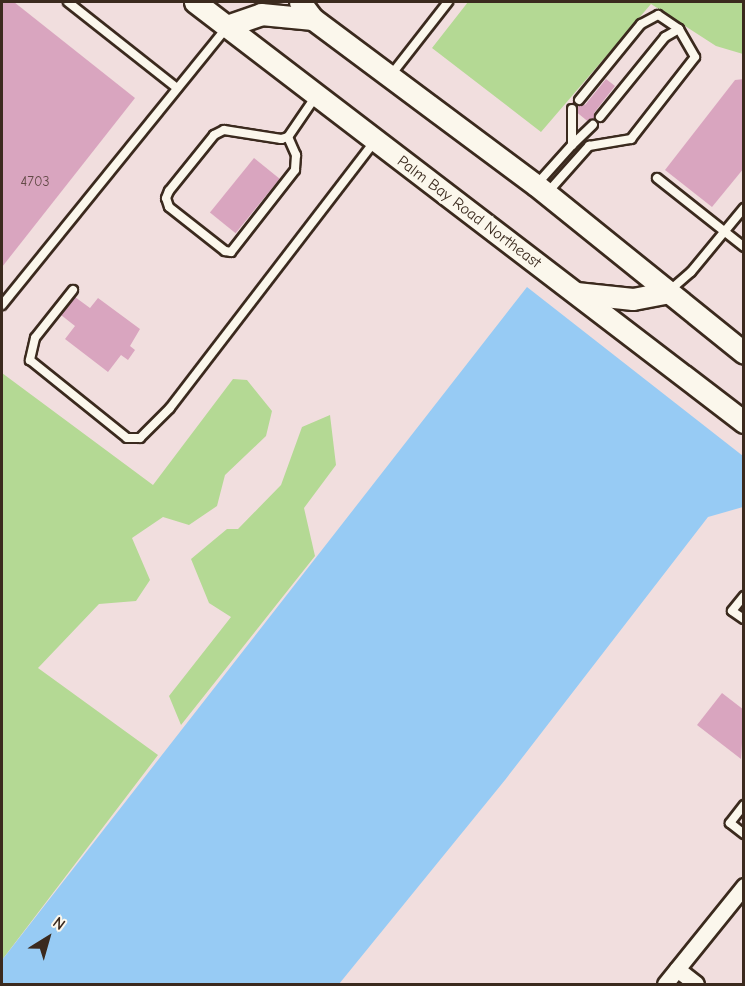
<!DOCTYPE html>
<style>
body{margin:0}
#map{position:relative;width:745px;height:986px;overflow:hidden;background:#f1dede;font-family:"Comic Neue",sans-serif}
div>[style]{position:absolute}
.green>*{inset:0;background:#b4d994}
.water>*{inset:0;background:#97cbf4}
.building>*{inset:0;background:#d9a5bf;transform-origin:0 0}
.roads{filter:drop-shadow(2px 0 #3b2a1e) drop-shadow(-2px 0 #3b2a1e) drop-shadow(0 2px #3b2a1e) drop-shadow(0 -2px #3b2a1e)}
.lane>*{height:8px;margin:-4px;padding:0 4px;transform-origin:4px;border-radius:4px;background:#fbf7ec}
.street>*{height:15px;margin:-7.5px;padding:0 7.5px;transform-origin:7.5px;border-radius:7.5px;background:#fbf7ec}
.secondary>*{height:21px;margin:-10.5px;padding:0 10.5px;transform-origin:10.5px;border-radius:10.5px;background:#fbf7ec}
span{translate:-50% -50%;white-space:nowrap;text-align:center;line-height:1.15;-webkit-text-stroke:5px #fbf7ec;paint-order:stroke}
.number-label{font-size:14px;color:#624946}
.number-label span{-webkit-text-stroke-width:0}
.street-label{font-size:16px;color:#3b2a1e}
.frame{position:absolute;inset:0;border:3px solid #3b2a1e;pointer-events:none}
.north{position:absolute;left:18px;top:908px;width:60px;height:60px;-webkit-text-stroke:4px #fbf7ec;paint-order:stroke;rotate:37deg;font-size:16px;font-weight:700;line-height:24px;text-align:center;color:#3b2a1e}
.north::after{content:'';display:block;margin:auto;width:21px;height:27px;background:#3b2a1e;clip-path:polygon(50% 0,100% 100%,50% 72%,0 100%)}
</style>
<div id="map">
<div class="green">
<i style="clip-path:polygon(468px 2px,743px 2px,743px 54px,716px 46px,651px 4px,541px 132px,432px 48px)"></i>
<i style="clip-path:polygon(2px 373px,153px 485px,233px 379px,247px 380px,272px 411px,266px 436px,225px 475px,217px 506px,189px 525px,163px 517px,132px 538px,150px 580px,136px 601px,99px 604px,38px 668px,158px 755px,2px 960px)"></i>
<i style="clip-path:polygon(330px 415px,336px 465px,304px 508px,315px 556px,181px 725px,169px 696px,231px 617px,209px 603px,191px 559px,227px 529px,238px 529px,281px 485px,302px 427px)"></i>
</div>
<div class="water">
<i style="clip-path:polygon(527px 287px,743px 456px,743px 507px,708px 517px,505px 780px,339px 984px,2px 984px,2px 960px)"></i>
</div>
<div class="building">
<i style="clip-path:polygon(2px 2px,14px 2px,135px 98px,2px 267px)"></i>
<i style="clip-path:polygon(606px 79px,615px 86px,594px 113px,602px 119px,596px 128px,569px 106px,576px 98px,585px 105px)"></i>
<i style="clip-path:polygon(744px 79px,744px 168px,712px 207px,665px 170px,735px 80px)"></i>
<i style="left:254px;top:158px;width:33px;height:70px;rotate:39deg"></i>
<i style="clip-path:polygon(75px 297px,90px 308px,98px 298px,140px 329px,130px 346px,135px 350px,128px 360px,121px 355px,108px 372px,65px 339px,75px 326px,61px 315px)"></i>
<i style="clip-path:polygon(722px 693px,744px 710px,741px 759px,697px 725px)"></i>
</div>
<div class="roads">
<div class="lane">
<i style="left:68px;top:2px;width:139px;rotate:38.3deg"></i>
<i style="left:391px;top:75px;width:93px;rotate:-52deg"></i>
<i style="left:600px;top:117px;width:103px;rotate:-50.9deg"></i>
<i style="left:665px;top:37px;width:16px;rotate:-30deg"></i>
<i style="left:288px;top:137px;width:20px;rotate:66deg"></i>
<i style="left:296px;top:155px;width:15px;rotate:94deg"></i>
<i style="left:295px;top:170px;width:104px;rotate:128deg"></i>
<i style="left:231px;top:252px;width:6px;rotate:-171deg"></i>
<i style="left:225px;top:251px;width:71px;rotate:-141.8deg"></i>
<i style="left:169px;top:207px;width:9px;rotate:-108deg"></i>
<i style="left:166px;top:198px;width:8px;rotate:-67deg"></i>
<i style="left:169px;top:191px;width:72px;rotate:-51.2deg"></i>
<i style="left:214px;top:135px;width:11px;rotate:-27deg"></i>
<i style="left:224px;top:130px;width:58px;rotate:9deg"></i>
<i style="left:281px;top:139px;width:7px;rotate:-16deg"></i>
<i style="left:288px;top:137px;width:50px;rotate:-55.7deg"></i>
<i style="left:572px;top:145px;width:29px;rotate:-44deg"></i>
<i style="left:657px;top:178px;width:111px;rotate:38.4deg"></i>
<i style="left:537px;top:184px;width:52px;rotate:-48.1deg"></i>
<i style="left:572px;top:145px;width:36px;rotate:-90deg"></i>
<i style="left:548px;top:192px;width:62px;rotate:-48.3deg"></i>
<i style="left:589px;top:146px;width:43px;rotate:-9.5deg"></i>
<i style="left:631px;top:139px;width:104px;rotate:-52deg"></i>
<i style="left:695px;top:57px;width:32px;rotate:-120deg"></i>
<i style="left:679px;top:29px;width:25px;rotate:-146deg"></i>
<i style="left:658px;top:15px;width:19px;rotate:152deg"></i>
<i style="left:641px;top:24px;width:98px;rotate:129.2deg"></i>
<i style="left:73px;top:290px;width:61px;rotate:128.4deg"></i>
<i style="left:35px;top:338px;width:23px;rotate:103deg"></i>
<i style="left:30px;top:360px;width:124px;rotate:38.8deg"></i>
<i style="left:127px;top:438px;width:13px"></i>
<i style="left:140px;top:438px;width:42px;rotate:-45deg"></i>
<i style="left:170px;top:408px;width:337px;rotate:-52.5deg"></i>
<i style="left:669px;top:291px;width:29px;rotate:-41deg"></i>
<i style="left:691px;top:272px;width:83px;rotate:-50.4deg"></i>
<i style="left:2px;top:305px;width:356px;rotate:-51deg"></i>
<i style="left:744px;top:596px;width:19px;rotate:129deg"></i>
<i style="left:732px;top:611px;width:14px;rotate:34deg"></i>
<i style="left:744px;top:805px;width:23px;rotate:128deg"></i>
<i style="left:730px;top:823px;width:18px;rotate:38deg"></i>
</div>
<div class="street">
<i style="left:677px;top:969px;width:24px;rotate:38deg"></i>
<i style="left:665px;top:984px;width:126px;rotate:-51.1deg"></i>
</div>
<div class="secondary">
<i style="left:195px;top:2px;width:691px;rotate:37.42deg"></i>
<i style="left:300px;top:2px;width:21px;rotate:53deg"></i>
<i style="left:313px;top:19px;width:278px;rotate:36.7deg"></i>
<i style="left:536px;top:185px;width:267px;rotate:38.9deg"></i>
<i style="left:227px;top:26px;width:36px;rotate:-19deg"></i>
<i style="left:261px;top:14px;width:52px;rotate:5.5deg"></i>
<i style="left:576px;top:293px;width:57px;rotate:6deg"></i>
<i style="left:633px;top:299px;width:36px;rotate:-11deg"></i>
</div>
</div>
<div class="number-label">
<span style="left:35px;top:182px">4703</span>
</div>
<div class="street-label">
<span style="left:469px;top:212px;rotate:37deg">Palm Bay Road Northeast</span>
</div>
<div class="frame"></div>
<div class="north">N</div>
</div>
